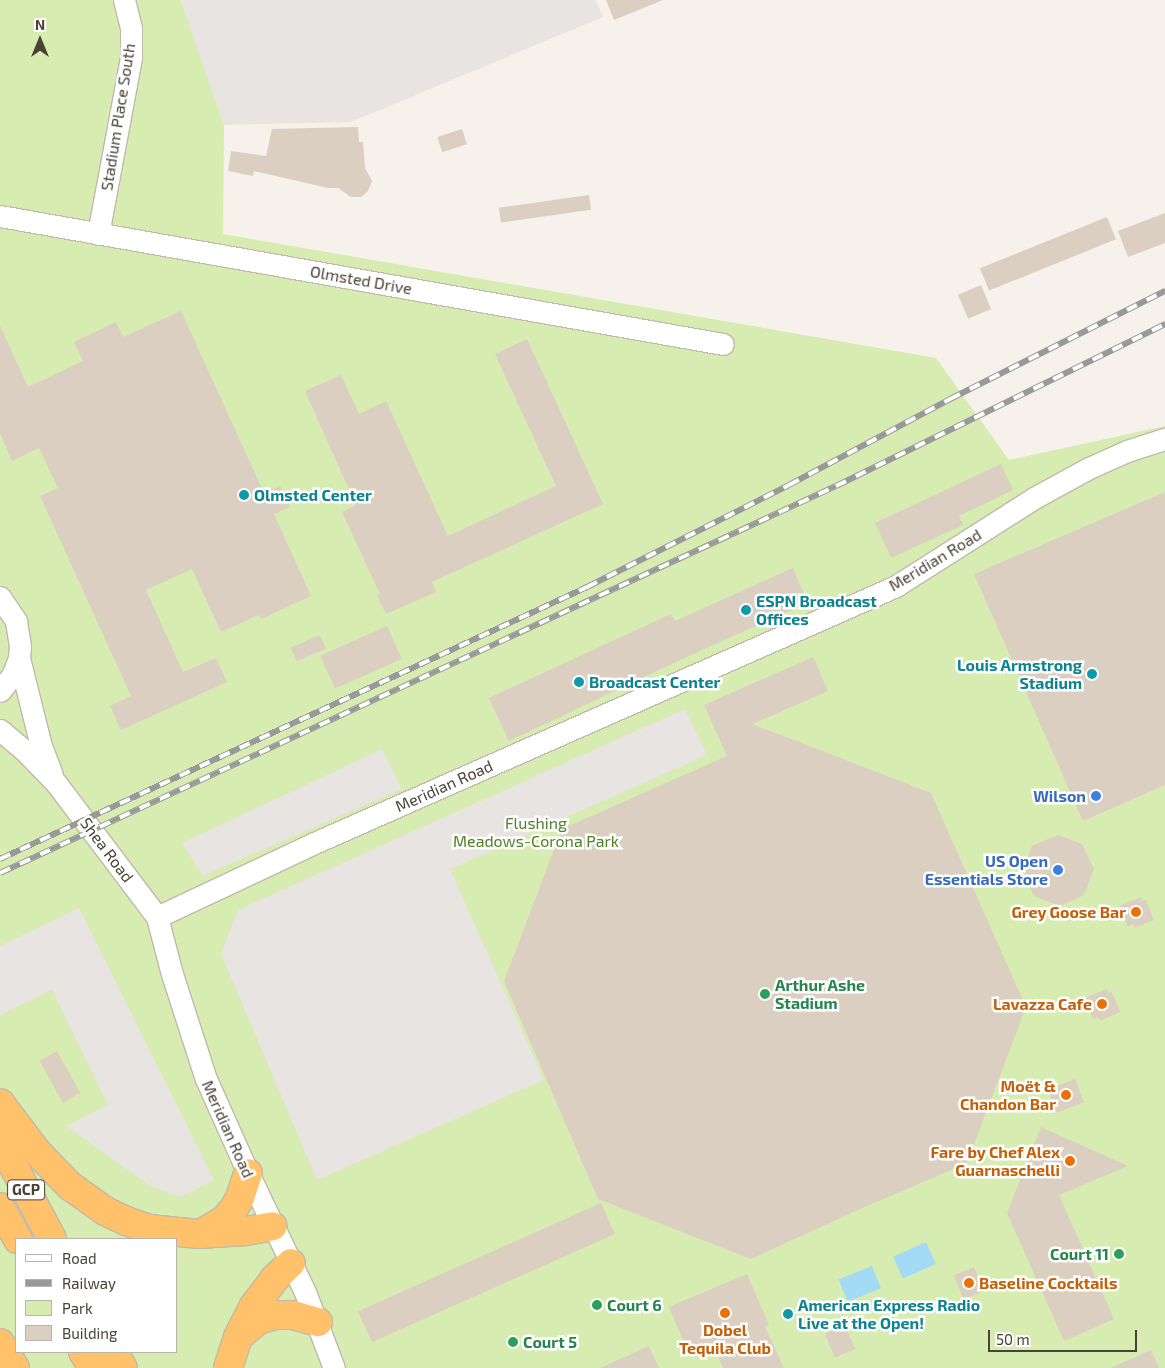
<!DOCTYPE html>
<meta charset="utf-8">
<style>
body{margin:0}
#map{position:relative;width:1165px;height:1368px;overflow:hidden;background:#f6f1ea;font-family:"Exo 2",sans-serif}
div>[style]{position:absolute}
.green>*{inset:0;background:#d6ecb0}
.parking>*{inset:0;background:#e7e4e1}
.water>*{inset:0;background:#a3daf6;transform-origin:0 0}
.building>*{inset:0;background:#dbcfc1;transform-origin:0 0}
.roads{filter:drop-shadow(1px 0 #c2b8ab) drop-shadow(-1px 0 #c2b8ab) drop-shadow(0 1px #c2b8ab) drop-shadow(0 -1px #c2b8ab)}
.minor>*{height:21px;margin:-10.5px;padding:0 10.5px;transform-origin:10.5px;border-radius:10.5px;background:#fff}
.highway>*{height:28px;margin:-14px;padding:0 14px;transform-origin:14px;border-radius:14px;background:#ffc26b}
.rail>*{height:5.5px;margin-top:-2.75px;transform-origin:0;background:repeating-linear-gradient(90deg,#fff 0 11px,#999 0 22px);box-sizing:border-box;border-block:1px solid #999}
.dots>*{width:14px;height:14px;translate:-50% -50%;box-sizing:border-box;border:2px solid #fff;border-radius:50%}
span{translate:-50% -50%;white-space:nowrap;text-align:center;line-height:1.15;-webkit-text-stroke:5px #fff;paint-order:stroke}
.shield-label span{padding:1px 4px;background:#fff;border:1px solid;border-radius:4px;-webkit-text-stroke-width:0}
.shield-label{font-size:15px;color:#4a4137;font-weight:700}
.street-label{font-size:16px;color:#4a4137}
.culture-label{font-size:16px;color:#0d838f;font-weight:700}
.left{translate:0 -50%;text-align:left}
.right{translate:-100% -50%;text-align:right}
.shop-label{font-size:16px;color:#366cbe;font-weight:700}
.park-label{font-size:16px;color:#4f8125}
.food-label{font-size:16px;color:#c56008;font-weight:700}
.leisure-label{font-size:16px;color:#27864d;font-weight:700}
.legend{position:absolute;left:15px;top:1238px;width:162px;height:115px;box-sizing:border-box;background:#fff;border:1px solid #b7b3af;margin:0;padding:6px 9px;list-style:none;font-size:15px;color:#4a4137}
.legend li{display:flex;align-items:center;gap:10px;height:25px}
.legend b{width:25px;border:1px solid #b7b3af}
.north{position:absolute;left:15px;top:15px;width:50px;height:50px;-webkit-text-stroke:4px #fff;paint-order:stroke;rotate:0deg;font-size:14px;font-weight:700;line-height:20px;text-align:center;color:#4a4137}
.north::after{content:'';display:block;margin:auto;width:18px;height:22px;background:#4a4137;clip-path:polygon(50% 0,100% 100%,50% 72%,0 100%)}
.scale{position:absolute;left:988px;top:1330px;width:149px;height:22px;box-sizing:border-box;border:2px solid #4a4137;border-top:0;padding-left:6px;font-size:15px;line-height:18px;white-space:nowrap;color:#4a4137;-webkit-text-stroke:4px #fff;paint-order:stroke}
</style>
<div id="map">
<div class="green">
<i style="clip-path:polygon(evenodd,0 0,181px 0,224px 125px,223px 234px,936px 358px,1009px 460px,1165px 426px,1165px 1368px,0 1368px,0 0,16px 1239px,176px 1239px,176px 1352px,16px 1352px,16px 1239px)"></i>
</div>
<div class="parking">
<i style="clip-path:polygon(181px 0,596px 0,603px 17px,351px 122px,224px 125px)"></i>
<i style="clip-path:polygon(685px 709px,707px 755px,450px 869px,544px 1080px,317px 1180px,221px 954px,238px 910px)"></i>
<i style="clip-path:polygon(382px 749px,402px 789px,203px 876px,182px 843px)"></i>
<i style="clip-path:polygon(79px 908px,214px 1180px,180px 1197px,150px 1186px,66px 1126px,108px 1105px,52px 990px,0 1015px,0 946px)"></i>
</div>
<div class="water">
<i style="left:926px;top:1242px;width:24px;height:36px;rotate:66deg"></i>
<i style="left:872px;top:1266px;width:24px;height:36px;rotate:68deg"></i>
</div>
<div class="building">
<i style="clip-path:polygon(606px 0,663px 0,614px 20px)"></i>
<i style="clip-path:polygon(358px 127px,359px 142px,363px 142px,365px 168px,372px 181px,368px 191px,361px 197px,351px 197px,338px 188px,328px 188px,254px 171px,253px 176px,228px 171px,231px 151px,266px 156px,272px 129px)"></i>
<i style="left:462px;top:129px;width:16px;height:26px;rotate:72deg"></i>
<i style="left:589px;top:195px;width:15px;height:91px;rotate:82deg"></i>
<i style="clip-path:polygon(1165px 213px,1165px 243px,1128px 257px,1118px 231px)"></i>
<i style="left:1107px;top:217px;width:24px;height:137px;rotate:68deg"></i>
<i style="left:981px;top:285px;width:26px;height:25px;rotate:67deg"></i>
<i style="clip-path:polygon(181px 311px,264px 493px,280px 486px,290px 507px,274px 514px,311px 596px,261px 619px,259px 615px,221px 632px,192px 569px,146px 590px,183px 672px,216px 658px,227px 682px,121px 730px,110px 706px,131px 696px,40px 496px,58px 488px,39px 448px,12px 461px,0 433px,0 326px,28px 387px,83px 361px,74px 342px,116px 322px,123px 337px)"></i>
<i style="clip-path:polygon(527px 339px,603px 504px,432px 582px,436px 592px,386px 614px,377px 595px,380px 594px,342px 512px,356px 505px,305px 391px,341px 375px,359px 414px,386px 401px,448px 536px,556px 486px,495px 354px)"></i>
<i style="clip-path:polygon(1001px 464px,1013px 490px,959px 516px,963px 525px,891px 558px,875px 523px)"></i>
<i style="clip-path:polygon(1165px 492px,1165px 785px,1083px 821px,974px 574px)"></i>
<i style="clip-path:polygon(793px 568px,808px 603px,691px 655px,509px 741px,489px 698px,671px 614px,675px 621px)"></i>
<i style="left:387px;top:626px;width:36px;height:73px;rotate:66deg"></i>
<i style="left:320px;top:635px;width:15px;height:32px;rotate:67deg"></i>
<i style="clip-path:polygon(813px 657px,828px 691px,752px 724px,931px 793px,1026px 1007px,967px 1163px,860px 1209px,751px 1259px,598px 1199px,504px 981px,562px 829px,727px 756px,704px 705px)"></i>
<i style="clip-path:polygon(1058px 835px,1082px 844px,1094px 869px,1084px 895px,1060px 906px,1034px 896px,1023px 872px,1032px 846px)"></i>
<i style="clip-path:polygon(1141px 897px,1143px 901px,1146px 900px,1154px 920px,1135px 928px,1133px 924px,1128px 927px,1119px 906px)"></i>
<i style="clip-path:polygon(1107px 989px,1108px 993px,1112px 992px,1120px 1012px,1100px 1021px,1098px 1017px,1093px 1019px,1084px 998px)"></i>
<i style="left:57px;top:1051px;width:48px;height:20px;rotate:61deg"></i>
<i style="left:1075px;top:1079px;width:25px;height:29px;rotate:69deg"></i>
<i style="clip-path:polygon(1041px 1127px,1128px 1166px,1059px 1195px,1114px 1319px,1064px 1341px,1007px 1213px)"></i>
<i style="left:601px;top:1203px;width:34px;height:266px;rotate:66deg"></i>
<i style="left:974px;top:1267px;width:26px;height:22px;rotate:67deg"></i>
<i style="clip-path:polygon(747px 1274px,769px 1325px,765px 1327px,784px 1368px,723px 1368px,714px 1347px,690px 1357px,669px 1307px)"></i>
<i style="left:845px;top:1325px;width:26px;height:22px;rotate:67deg"></i>
<i style="clip-path:polygon(649px 1346px,659px 1368px,600px 1368px)"></i>
<i style="clip-path:polygon(1151px 1350px,1159px 1368px,1111px 1368px)"></i>
</div>
<div class="roads">
<div class="minor">
<i style="left:0;top:216px;width:734px;rotate:10.04deg"></i>
<i style="left:98px;top:234px;width:180px;rotate:-79.4deg"></i>
<i style="left:131px;top:57px;width:29px;rotate:-90deg"></i>
<i style="left:131px;top:28px;width:29px;rotate:-104deg"></i>
<i style="left:0;top:597px;width:29px;rotate:56deg"></i>
<i style="left:16px;top:621px;width:25px;rotate:81deg"></i>
<i style="left:20px;top:646px;width:12px;rotate:95deg"></i>
<i style="left:19px;top:658px;width:17px;rotate:111deg"></i>
<i style="left:13px;top:674px;width:21px;rotate:127deg"></i>
<i style="left:19px;top:658px;width:91px;rotate:76deg"></i>
<i style="left:41px;top:746px;width:30px;rotate:69deg"></i>
<i style="left:0;top:730px;width:31px;rotate:40deg"></i>
<i style="left:24px;top:750px;width:46px;rotate:45.9deg"></i>
<i style="left:56px;top:783px;width:168px;rotate:53deg"></i>
<i style="left:157px;top:917px;width:59px;rotate:75.3deg"></i>
<i style="left:172px;top:974px;width:110px;rotate:72.1deg"></i>
<i style="left:206px;top:1079px;width:103px;rotate:65.9deg"></i>
<i style="left:248px;top:1173px;width:132px;rotate:64.4deg"></i>
<i style="left:305px;top:1292px;width:81px;rotate:69.1deg"></i>
<i style="left:157px;top:917px;width:171px;rotate:-25.2deg"></i>
<i style="left:312px;top:844px;width:638px;rotate:-23.83deg"></i>
<i style="left:896px;top:586px;width:164px;rotate:-32.5deg"></i>
<i style="left:1034px;top:498px;width:63px;rotate:-28.6deg"></i>
<i style="left:1089px;top:468px;width:42px;rotate:-24.1deg"></i>
<i style="left:1127px;top:451px;width:40px;rotate:-18deg"></i>
</div>
<div class="highway">
<i style="left:0;top:1103px;width:61px;rotate:52.9deg"></i>
<i style="left:37px;top:1152px;width:47px;rotate:45.9deg"></i>
<i style="left:70px;top:1186px;width:43px;rotate:35.5deg"></i>
<i style="left:105px;top:1211px;width:23px;rotate:25deg"></i>
<i style="left:126px;top:1221px;width:24px;rotate:19deg"></i>
<i style="left:149px;top:1229px;width:50px;rotate:5.7deg"></i>
<i style="left:199px;top:1234px;width:47px;rotate:-3.7deg"></i>
<i style="left:246px;top:1231px;width:27px;rotate:-10deg"></i>
<i style="left:0;top:1141px;width:111px;rotate:62deg"></i>
<i style="left:0;top:1207px;width:37px;rotate:61deg"></i>
<i style="left:200px;top:1234px;width:28px;rotate:-30deg"></i>
<i style="left:224px;top:1220px;width:13px;rotate:-48deg"></i>
<i style="left:233px;top:1210px;width:14px;rotate:-60deg"></i>
<i style="left:240px;top:1198px;width:26px;rotate:-72deg"></i>
<i style="left:239px;top:1336px;width:25px;rotate:-40deg"></i>
<i style="left:258px;top:1320px;width:19px;rotate:-16deg"></i>
<i style="left:276px;top:1315px;width:17px"></i>
<i style="left:293px;top:1315px;width:26px;rotate:16deg"></i>
<i style="left:0;top:1343px;width:29px;rotate:59deg"></i>
<i style="left:83px;top:1352px;width:19px;rotate:58deg"></i>
<i style="left:114px;top:1352px;width:18px;rotate:61deg"></i>
<i style="left:228px;top:1368px;width:33px;rotate:-72deg"></i>
<i style="left:238px;top:1337px;width:35px;rotate:-63deg"></i>
<i style="left:254px;top:1306px;width:34px;rotate:-53deg"></i>
<i style="left:274px;top:1279px;width:23px;rotate:-43deg"></i>
</div>
</div>
<div class="rail">
<i style="left:0;top:859px;width:647px;rotate:-24.86deg"></i>
<i style="left:587px;top:587px;width:226px;rotate:-26.8deg"></i>
<i style="left:789px;top:485px;width:183px;rotate:-28.1deg"></i>
<i style="left:950px;top:399px;width:241px;rotate:-26.7deg"></i>
<i style="left:0;top:873px;width:921px;rotate:-24.84deg"></i>
<i style="left:836px;top:486px;width:367px;rotate:-26.2deg"></i>
</div>
<div class="dots">
<i style="left:244px;top:495px;background:#0f9aa8"></i>
<i style="left:746px;top:610px;background:#0f9aa8"></i>
<i style="left:1092px;top:674px;background:#0f9aa8"></i>
<i style="left:579px;top:682px;background:#0f9aa8"></i>
<i style="left:1096px;top:796px;background:#3f7fe0"></i>
<i style="left:1058px;top:870px;background:#3f7fe0"></i>
<i style="left:1136px;top:912px;background:#e8710a"></i>
<i style="left:765px;top:994px;background:#2e9e5b"></i>
<i style="left:1102px;top:1004px;background:#e8710a"></i>
<i style="left:1066px;top:1095px;background:#e8710a"></i>
<i style="left:1070px;top:1161px;background:#e8710a"></i>
<i style="left:1119px;top:1254px;background:#2e9e5b"></i>
<i style="left:969px;top:1283px;background:#e8710a"></i>
<i style="left:597px;top:1305px;background:#2e9e5b"></i>
<i style="left:725px;top:1313px;background:#e8710a"></i>
<i style="left:788px;top:1314px;background:#0f9aa8"></i>
<i style="left:513px;top:1342px;background:#2e9e5b"></i>
</div>
<div class="shield-label">
<span style="left:26px;top:1190px">GCP</span>
</div>
<div class="street-label">
<span style="left:118px;top:117px;rotate:-81deg">Stadium Place South</span>
<span style="left:361px;top:280px;rotate:10deg">Olmsted Drive</span>
<span style="left:935px;top:560px;rotate:-31deg">Meridian Road</span>
<span style="left:444px;top:786px;rotate:-24deg">Meridian Road</span>
<span style="left:107px;top:850px;rotate:53deg">Shea Road</span>
<span style="left:228px;top:1129px;rotate:66deg">Meridian Road</span>
</div>
<div class="culture-label">
<span class="left" style="left:254px;top:495px">Olmsted Center</span>
<span class="left" style="left:756px;top:610px">ESPN Broadcast<br>Offices</span>
<span class="right" style="left:1082px;top:674px">Louis Armstrong<br>Stadium</span>
<span class="left" style="left:589px;top:682px">Broadcast Center</span>
<span class="left" style="left:798px;top:1314px">American Express Radio<br>Live at the Open!</span>
</div>
<div class="shop-label">
<span class="right" style="left:1086px;top:796px">Wilson</span>
<span class="right" style="left:1048px;top:870px">US Open<br>Essentials Store</span>
</div>
<div class="park-label">
<span style="left:536px;top:832px">Flushing<br>Meadows-Corona Park</span>
</div>
<div class="food-label">
<span class="right" style="left:1126px;top:912px">Grey Goose Bar</span>
<span class="right" style="left:1092px;top:1004px">Lavazza Cafe</span>
<span class="right" style="left:1056px;top:1095px">Moët &amp;<br>Chandon Bar</span>
<span class="right" style="left:1060px;top:1161px">Fare by Chef Alex<br>Guarnaschelli</span>
<span class="left" style="left:979px;top:1283px">Baseline Cocktails</span>
<span style="left:725px;top:1339px">Dobel<br>Tequila Club</span>
</div>
<div class="leisure-label">
<span class="left" style="left:775px;top:994px">Arthur Ashe<br>Stadium</span>
<span class="right" style="left:1109px;top:1254px">Court 11</span>
<span class="left" style="left:607px;top:1305px">Court 6</span>
<span class="left" style="left:523px;top:1342px">Court 5</span>
</div>
<ul class="legend">
<li><b style="height:6px;background:#fff"></b>Road</li>
<li><b style="height:6px;background:#999"></b>Railway</li>
<li><b style="height:14px;background:#d6ecb0"></b>Park</li>
<li><b style="height:14px;background:#dbcfc1"></b>Building</li>
</ul>
<div class="north">N</div>
<div class="scale">50 m</div>
</div>
